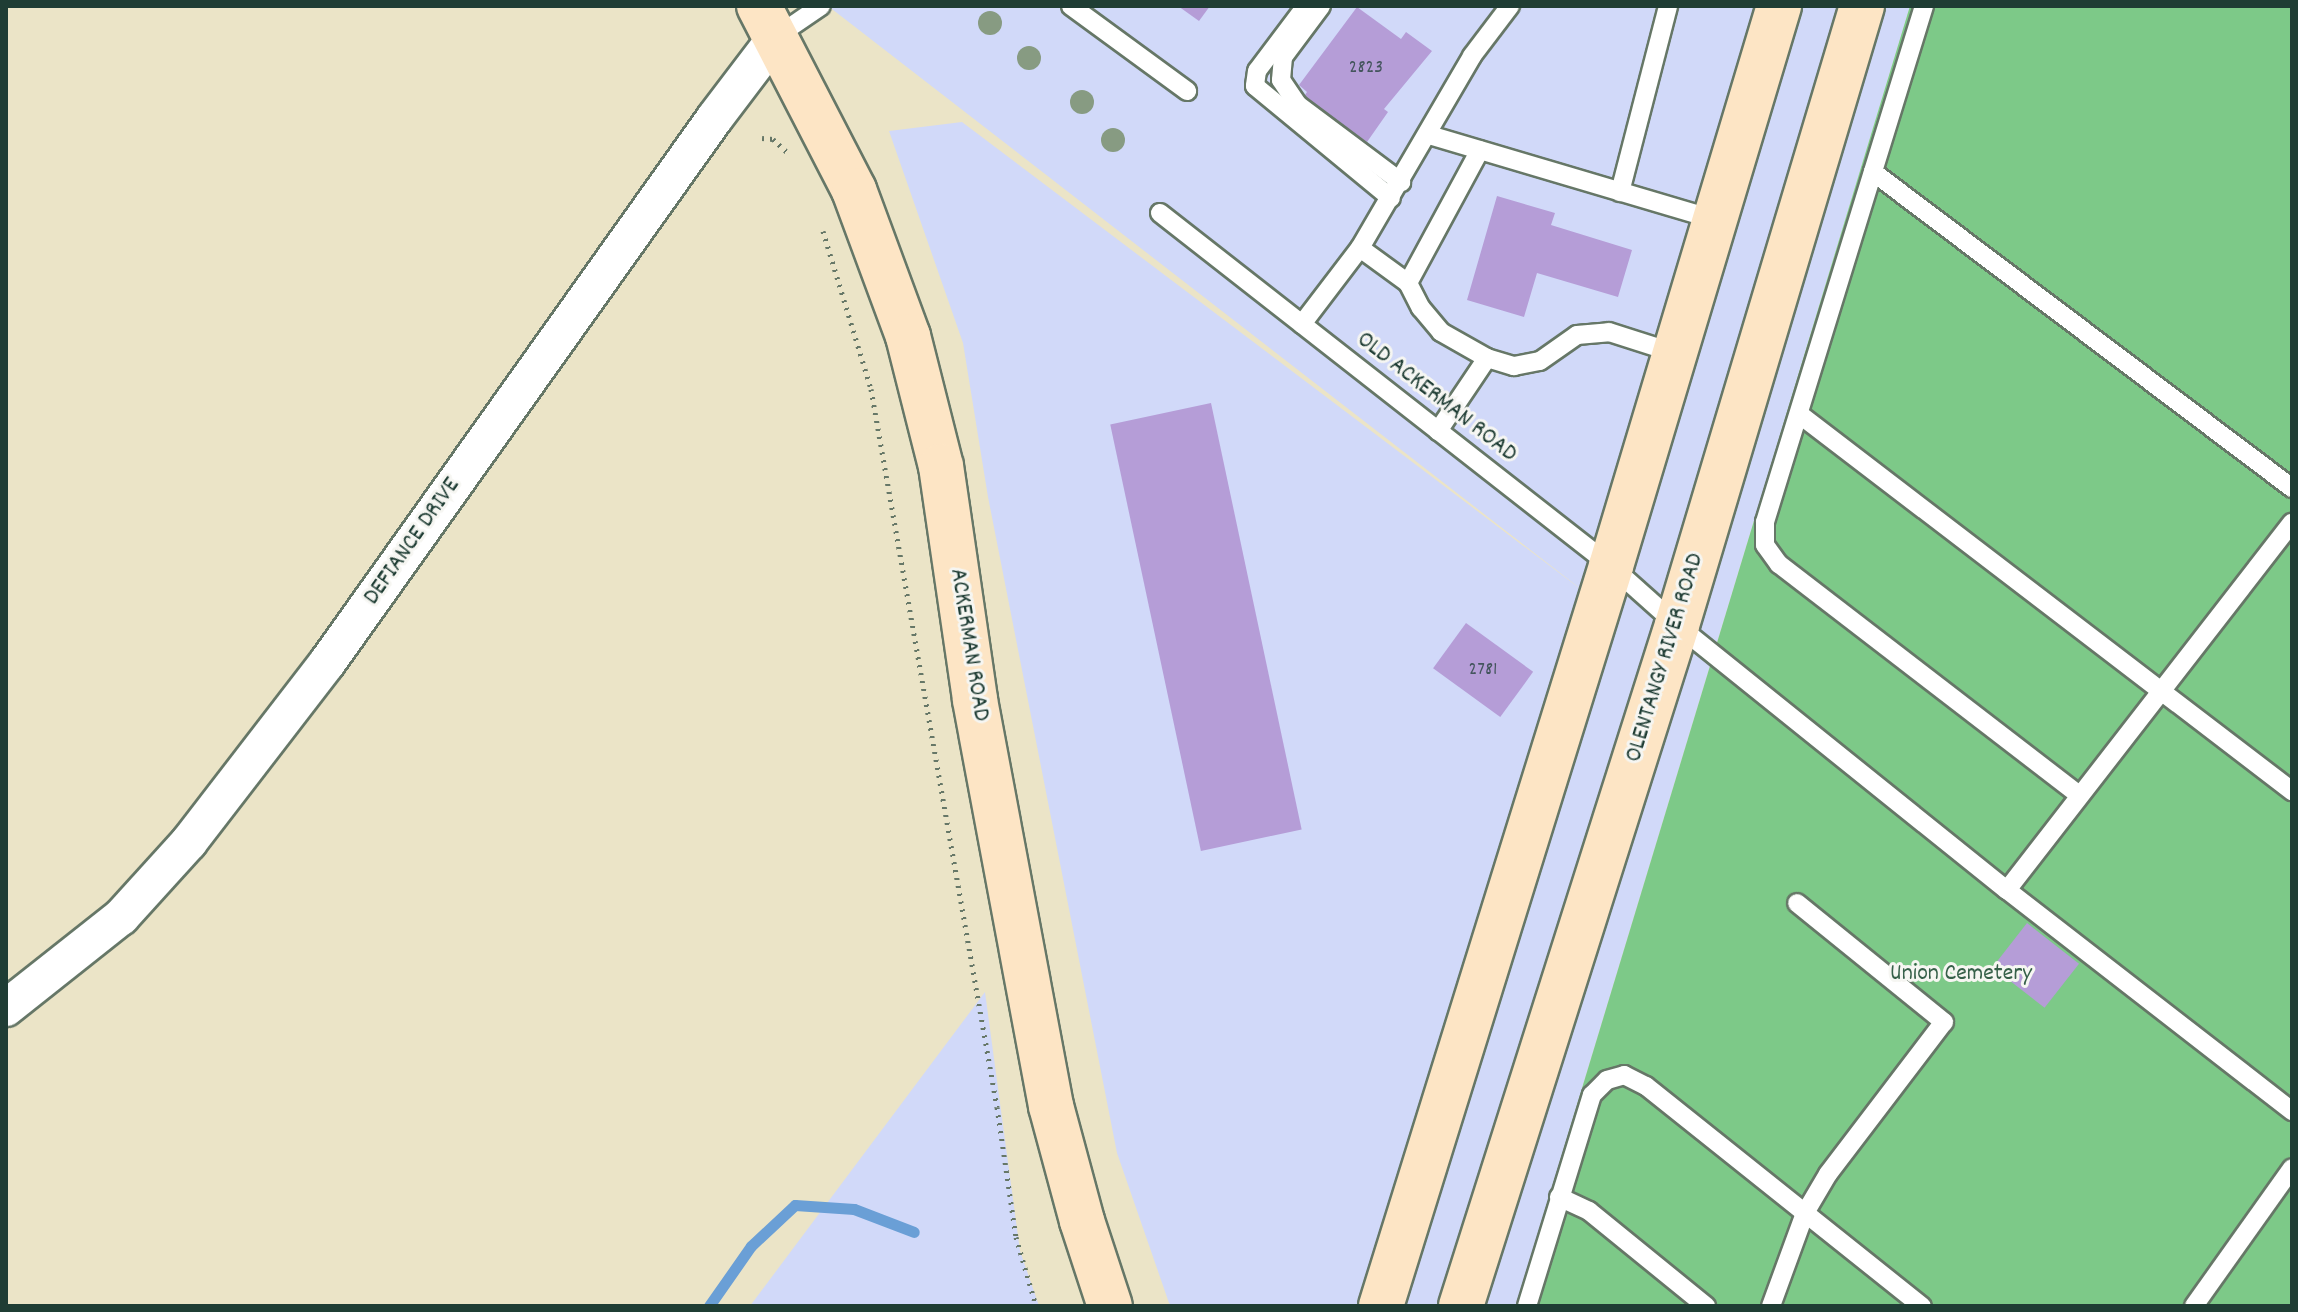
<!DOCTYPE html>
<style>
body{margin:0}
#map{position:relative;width:2298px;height:1312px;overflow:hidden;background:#ebe4c7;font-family:Dekko,sans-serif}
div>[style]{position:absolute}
.built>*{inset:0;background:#d1d9f9}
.green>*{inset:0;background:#7dc988}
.stream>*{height:11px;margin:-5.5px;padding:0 5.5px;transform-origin:5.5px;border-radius:5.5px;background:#6a9fd6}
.building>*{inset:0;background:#b59dd7;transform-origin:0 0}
.path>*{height:5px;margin-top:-2.5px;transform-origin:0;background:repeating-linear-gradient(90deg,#667767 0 2px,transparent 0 8px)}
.roads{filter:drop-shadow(2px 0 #667767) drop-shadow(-2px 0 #667767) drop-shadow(0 2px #667767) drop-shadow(0 -2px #667767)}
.service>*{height:18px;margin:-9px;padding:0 9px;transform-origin:9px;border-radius:9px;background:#fff}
.minor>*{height:36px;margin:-18px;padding:0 18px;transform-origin:18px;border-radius:18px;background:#fff}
.secondary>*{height:44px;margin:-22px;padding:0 22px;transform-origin:22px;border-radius:22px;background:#fde5c5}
.trees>*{width:24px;height:24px;margin:-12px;border-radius:50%;background:#879b82}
span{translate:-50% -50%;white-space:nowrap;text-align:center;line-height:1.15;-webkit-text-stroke:6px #f6f6f2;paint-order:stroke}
.number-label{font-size:20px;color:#44555d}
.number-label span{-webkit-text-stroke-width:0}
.street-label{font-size:24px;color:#1f3d34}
.park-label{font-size:24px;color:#366049}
.frame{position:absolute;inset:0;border:8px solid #1f3d34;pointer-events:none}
</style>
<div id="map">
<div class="built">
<i style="clip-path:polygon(828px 6px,1910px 6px,1516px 1306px,1172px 1306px,1169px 1303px,1117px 1153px,988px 497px,963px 343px,889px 131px,962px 122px,1599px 603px)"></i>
<i style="clip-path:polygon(985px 992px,1020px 1251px,1039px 1306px,750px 1306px)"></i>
</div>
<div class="green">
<i style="clip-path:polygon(1910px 6px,2292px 6px,2292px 1306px,1516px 1306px)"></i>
</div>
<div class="stream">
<i style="left:709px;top:1306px;width:73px;rotate:-55deg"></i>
<i style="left:751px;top:1246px;width:60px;rotate:-43deg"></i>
<i style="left:795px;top:1205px;width:59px;rotate:3.9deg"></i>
<i style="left:854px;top:1209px;width:64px;rotate:21deg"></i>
</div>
<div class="building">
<i style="clip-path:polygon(1178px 6px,1210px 6px,1199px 21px)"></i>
<i style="clip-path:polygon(1357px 7px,1401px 39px,1406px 32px,1432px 51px,1384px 109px,1388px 112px,1367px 142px,1303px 98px,1307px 92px,1299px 85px)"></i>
<i style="clip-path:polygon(1497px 196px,1555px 213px,1551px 225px,1632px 250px,1618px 297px,1537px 273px,1524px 317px,1467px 300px)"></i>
<i style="left:1211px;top:403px;width:436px;height:103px;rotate:78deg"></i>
<i style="left:1466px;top:623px;width:83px;height:56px;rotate:36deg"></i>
<i style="left:2027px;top:923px;width:66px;height:56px;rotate:38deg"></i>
</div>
<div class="path">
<i style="left:762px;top:138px;width:11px;rotate:5deg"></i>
<i style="left:773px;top:139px;width:21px;rotate:43deg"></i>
<i style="left:823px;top:231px;width:165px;rotate:73.1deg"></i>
<i style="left:871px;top:389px;width:729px;rotate:80.05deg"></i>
<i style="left:997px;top:1107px;width:131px;rotate:81.7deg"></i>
<i style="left:1016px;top:1237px;width:72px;rotate:73.8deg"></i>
</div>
<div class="roads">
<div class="service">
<i style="left:1071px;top:6px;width:144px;rotate:36.2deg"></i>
<i style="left:1306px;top:6px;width:81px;rotate:127deg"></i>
<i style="left:1257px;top:71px;width:15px;rotate:98deg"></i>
<i style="left:1255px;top:86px;width:176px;rotate:39.5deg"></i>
<i style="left:1321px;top:6px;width:64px;rotate:126.7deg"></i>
<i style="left:1283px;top:57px;width:23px;rotate:95deg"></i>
<i style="left:1281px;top:80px;width:30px;rotate:56deg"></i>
<i style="left:1298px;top:105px;width:129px;rotate:36.8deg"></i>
<i style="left:1924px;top:6px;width:540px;rotate:107.13deg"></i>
<i style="left:1765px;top:522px;width:23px;rotate:90deg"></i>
<i style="left:1765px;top:545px;width:24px;rotate:54deg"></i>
<i style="left:1779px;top:564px;width:379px;rotate:37.6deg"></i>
<i style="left:777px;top:36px;width:53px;rotate:-34.3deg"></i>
<i style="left:1429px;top:135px;width:299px;rotate:16.5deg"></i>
<i style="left:1873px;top:172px;width:525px;rotate:37.02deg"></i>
<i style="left:1620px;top:192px;width:192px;rotate:-75.5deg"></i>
<i style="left:1160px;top:213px;width:573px;rotate:38.05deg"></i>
<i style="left:1611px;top:566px;width:89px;rotate:41.8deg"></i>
<i style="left:1677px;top:625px;width:423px;rotate:38.8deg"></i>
<i style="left:2007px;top:890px;width:361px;rotate:37.8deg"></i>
<i style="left:1360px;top:248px;width:59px;rotate:36.1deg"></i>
<i style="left:1408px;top:283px;width:28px;rotate:63deg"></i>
<i style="left:1421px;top:308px;width:31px;rotate:50deg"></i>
<i style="left:1441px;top:332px;width:53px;rotate:29.5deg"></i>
<i style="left:1487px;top:358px;width:28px;rotate:17deg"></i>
<i style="left:1514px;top:366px;width:26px;rotate:-11deg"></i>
<i style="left:1540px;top:361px;width:45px;rotate:-35.1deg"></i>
<i style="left:1577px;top:335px;width:32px;rotate:-5deg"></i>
<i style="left:1609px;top:332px;width:69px;rotate:17.7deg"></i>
<i style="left:1408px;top:283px;width:151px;rotate:-61.6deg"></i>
<i style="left:1302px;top:324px;width:96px;rotate:-52.7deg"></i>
<i style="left:1360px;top:248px;width:222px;rotate:-59.7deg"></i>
<i style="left:1472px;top:56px;width:63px;rotate:-52.8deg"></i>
<i style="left:1799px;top:414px;width:621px;rotate:37.41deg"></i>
<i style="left:1438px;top:431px;width:88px;rotate:-56.1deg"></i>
<i style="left:2007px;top:890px;width:465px;rotate:-52.2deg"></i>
<i style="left:1559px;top:1197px;width:33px;rotate:25deg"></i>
<i style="left:1589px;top:1211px;width:151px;rotate:39.1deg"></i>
<i style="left:1527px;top:1306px;width:221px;rotate:-72.9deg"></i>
<i style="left:1592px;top:1095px;width:21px;rotate:-45deg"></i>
<i style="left:1607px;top:1080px;width:18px;rotate:-16deg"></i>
<i style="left:1624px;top:1075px;width:25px;rotate:27deg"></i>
<i style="left:1646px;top:1086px;width:353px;rotate:38.6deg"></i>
<i style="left:1771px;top:1306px;width:99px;rotate:-69.9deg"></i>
<i style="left:1805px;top:1213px;width:45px;rotate:-59.5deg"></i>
<i style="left:1828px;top:1174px;width:191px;rotate:-52.7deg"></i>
<i style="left:1944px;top:1022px;width:189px;rotate:-141deg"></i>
<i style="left:2194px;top:1306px;width:169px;rotate:-54.6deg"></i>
</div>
<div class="minor">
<i style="left:6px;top:1008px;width:147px;rotate:-38.4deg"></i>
<i style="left:121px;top:917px;width:101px;rotate:-47.8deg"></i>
<i style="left:189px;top:842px;width:226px;rotate:-52.4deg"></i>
<i style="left:327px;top:663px;width:668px;rotate:-54.57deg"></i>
<i style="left:714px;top:119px;width:104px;rotate:-52.8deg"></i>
</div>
<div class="secondary">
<i style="left:759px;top:6px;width:207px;rotate:62.7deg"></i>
<i style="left:854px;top:190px;width:156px;rotate:69.7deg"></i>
<i style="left:908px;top:336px;width:134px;rotate:75.8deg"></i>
<i style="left:941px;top:466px;width:236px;rotate:81.7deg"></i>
<i style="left:975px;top:700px;width:413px;rotate:79.4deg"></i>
<i style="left:1051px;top:1106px;width:119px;rotate:74.9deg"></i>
<i style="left:1082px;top:1221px;width:89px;rotate:71.8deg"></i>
<i style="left:1381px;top:1306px;width:775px;rotate:-72.73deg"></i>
<i style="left:1611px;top:566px;width:585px;rotate:-73.3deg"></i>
<i style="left:1461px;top:1306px;width:714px;rotate:-72.4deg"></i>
<i style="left:1677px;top:625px;width:646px;rotate:-73.36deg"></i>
</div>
</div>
<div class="trees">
<i style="left:990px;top:23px"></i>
<i style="left:1029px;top:58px"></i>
<i style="left:1082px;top:102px"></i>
<i style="left:1113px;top:140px"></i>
</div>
<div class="number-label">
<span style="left:1366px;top:68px">2823</span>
<span style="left:1483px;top:670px">2781</span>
</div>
<div class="street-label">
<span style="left:1436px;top:398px;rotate:38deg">OLD ACKERMAN ROAD</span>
<span style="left:413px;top:542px;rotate:-55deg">DEFIANCE DRIVE</span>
<span style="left:968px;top:645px;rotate:81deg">ACKERMAN ROAD</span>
<span style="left:1666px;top:658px;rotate:-73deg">OLENTANGY RIVER ROAD</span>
</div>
<div class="park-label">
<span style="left:1961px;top:975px">Union Cemetery</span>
</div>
<div class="frame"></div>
</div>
